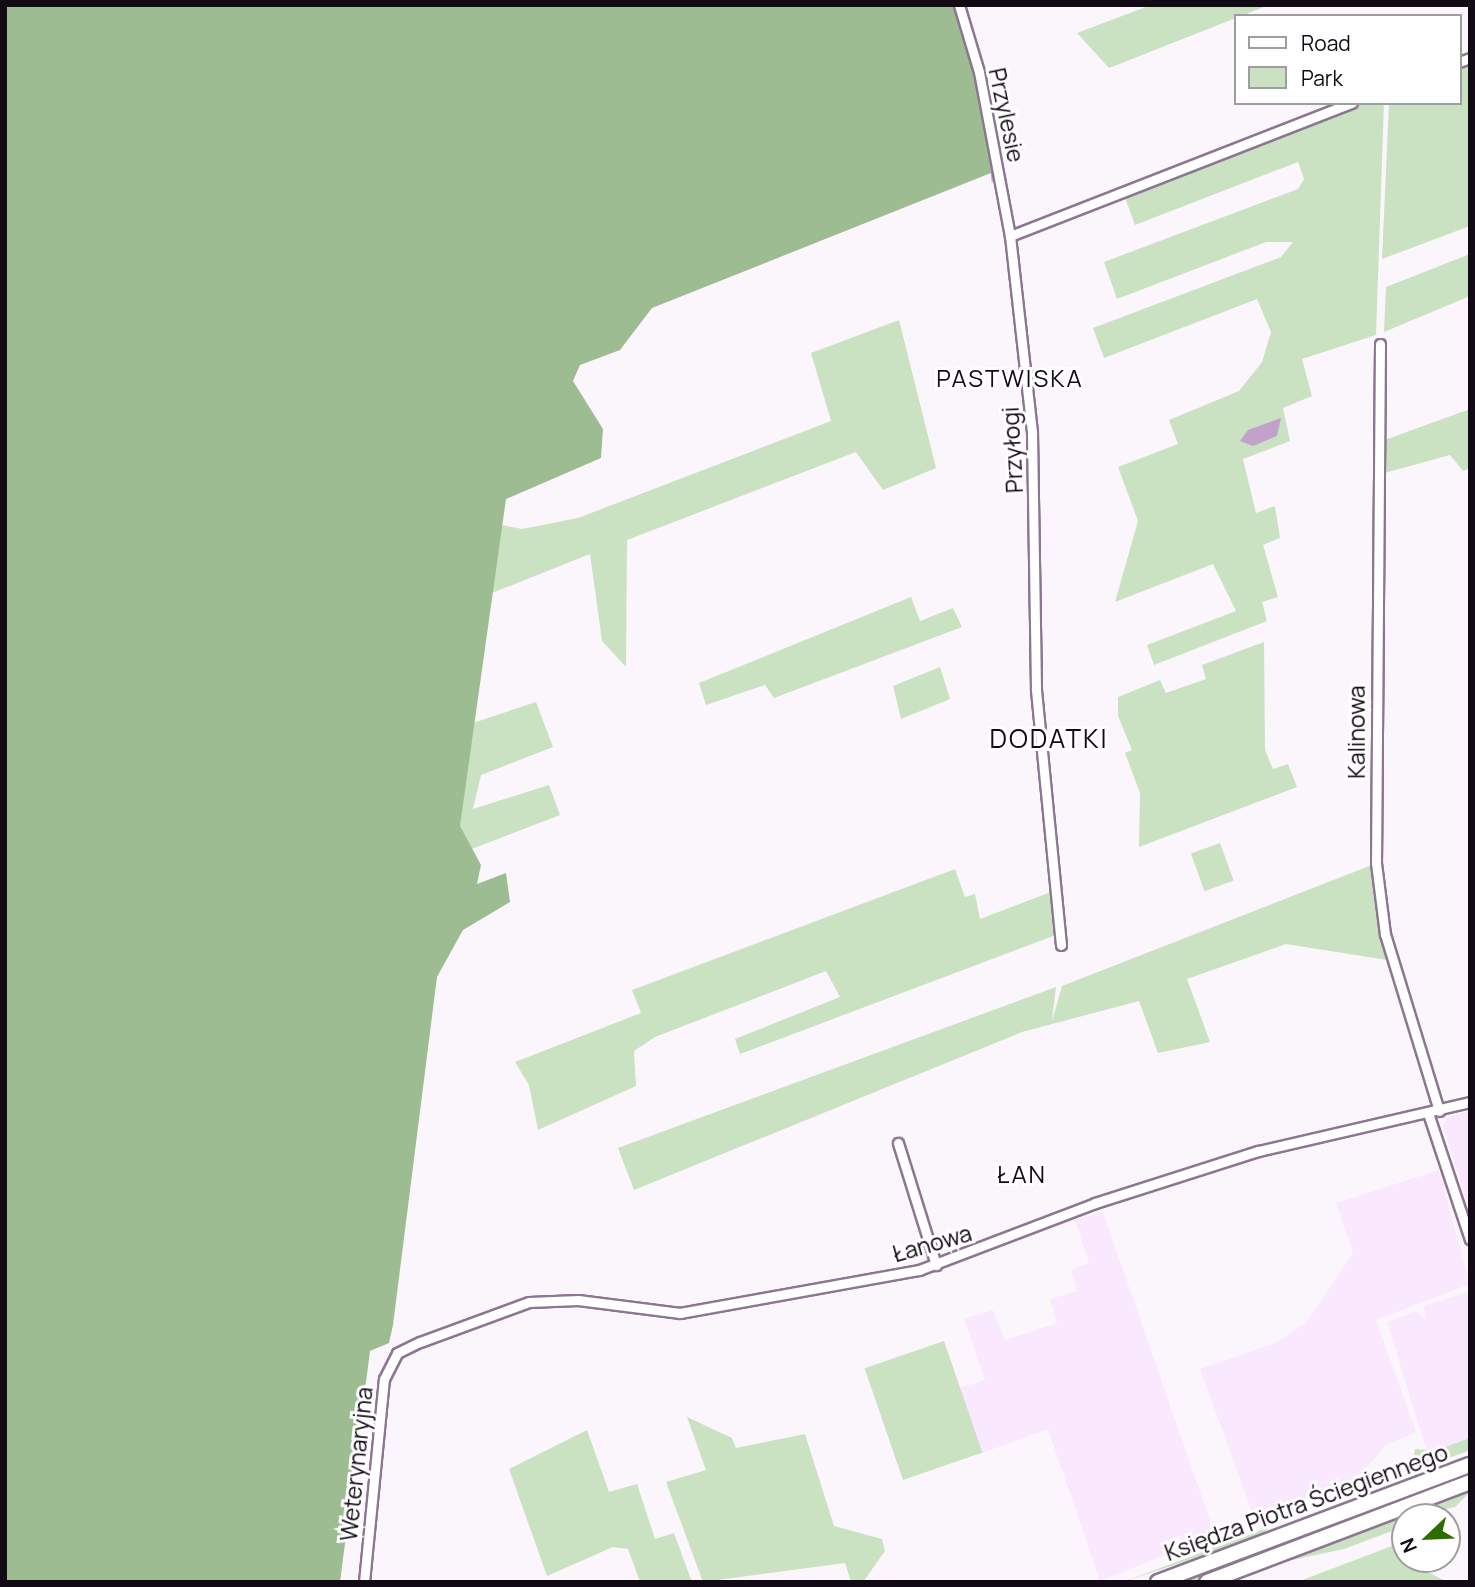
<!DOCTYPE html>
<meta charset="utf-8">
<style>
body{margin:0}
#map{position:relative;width:1475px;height:1587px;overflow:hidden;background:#fbf6fc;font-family:Manrope,sans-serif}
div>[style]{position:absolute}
.built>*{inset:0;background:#fae8ff}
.green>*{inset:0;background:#cae2c1;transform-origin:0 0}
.forest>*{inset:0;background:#9ebc92}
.water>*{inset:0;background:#c2a2cb}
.stream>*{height:2.5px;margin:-1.25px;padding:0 1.25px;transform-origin:1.25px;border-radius:1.25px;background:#c2a2cb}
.roads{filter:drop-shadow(2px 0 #8c7692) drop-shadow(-2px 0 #8c7692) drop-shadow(0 2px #8c7692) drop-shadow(0 -2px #8c7692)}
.minor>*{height:9px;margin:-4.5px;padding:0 4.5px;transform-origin:4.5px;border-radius:4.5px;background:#fff}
.primary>*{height:14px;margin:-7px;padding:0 7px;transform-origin:7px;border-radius:7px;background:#fff}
span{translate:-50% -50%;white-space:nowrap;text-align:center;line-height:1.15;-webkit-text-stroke:6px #fff;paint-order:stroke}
.street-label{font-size:23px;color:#120a14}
.neighbourhood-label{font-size:24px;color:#120a14;letter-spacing:2px}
.quarter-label{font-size:26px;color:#120a14;letter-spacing:2px}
.frame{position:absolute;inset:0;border:7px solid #120a14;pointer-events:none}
.legend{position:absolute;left:1234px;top:14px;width:228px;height:91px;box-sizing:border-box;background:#fff;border:2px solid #a09da1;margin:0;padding:9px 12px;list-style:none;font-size:21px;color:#120a14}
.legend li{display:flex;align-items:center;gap:14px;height:35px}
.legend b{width:35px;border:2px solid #a09da1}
.north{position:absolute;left:1391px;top:1503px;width:70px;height:70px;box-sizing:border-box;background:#fff;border:2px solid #a09da1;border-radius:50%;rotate:247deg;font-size:19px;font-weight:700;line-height:28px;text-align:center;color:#120a14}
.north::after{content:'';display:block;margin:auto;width:24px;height:32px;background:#2e6d00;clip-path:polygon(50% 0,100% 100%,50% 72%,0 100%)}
</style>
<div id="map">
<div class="built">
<i style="clip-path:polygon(1470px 1111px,1470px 1212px,1443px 1127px,1447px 1117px)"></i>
<i style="clip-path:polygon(1439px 1170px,1470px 1284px,1376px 1320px,1416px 1432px,1385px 1446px,1359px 1477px,1255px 1520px,1200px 1369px,1276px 1343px,1307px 1322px,1353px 1253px,1336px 1203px)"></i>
<i style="clip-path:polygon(1103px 1212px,1215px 1535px,1100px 1581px,1048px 1429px,982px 1453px,960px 1388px,985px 1380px,964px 1319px,993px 1310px,1005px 1340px,1057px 1323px,1050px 1299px,1077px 1291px,1071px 1270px,1089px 1263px,1075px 1220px)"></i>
<i style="clip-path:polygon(1470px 1291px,1470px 1438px,1445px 1447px,1430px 1462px,1387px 1322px,1417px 1311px,1426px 1321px,1424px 1306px)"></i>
</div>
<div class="green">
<i style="clip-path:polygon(1151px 5px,1269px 5px,1109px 68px,1077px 33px)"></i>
<i style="clip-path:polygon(1470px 63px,1470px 226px,1382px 259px,1389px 103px,1459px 103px,1459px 67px)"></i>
<i style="clip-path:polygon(1360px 103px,1384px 103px,1376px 335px,1302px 359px,1312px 396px,1283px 408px,1290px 441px,1243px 459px,1256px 513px,1275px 506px,1280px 538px,1263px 545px,1278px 597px,1262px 602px,1267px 621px,1154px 665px,1147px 645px,1236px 611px,1213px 564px,1115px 602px,1138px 521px,1118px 467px,1178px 444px,1169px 420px,1239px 391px,1262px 362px,1271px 332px,1257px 299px,1104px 358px,1093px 328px,1281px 257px,1293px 242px,1266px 242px,1117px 299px,1104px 262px,1298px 189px,1304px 179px,1298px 162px,1135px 225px,1124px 195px)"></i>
<i style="clip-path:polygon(1470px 254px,1470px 296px,1384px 332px,1386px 287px)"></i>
<i style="clip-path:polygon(899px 320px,936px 468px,883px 490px,856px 452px,627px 540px,626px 667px,602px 641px,590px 554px,492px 593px,502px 525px,522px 529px,578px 518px,831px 421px,811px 353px)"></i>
<i style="clip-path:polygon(1470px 409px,1470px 468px,1463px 471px,1450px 455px,1381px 474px,1382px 441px)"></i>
<i style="clip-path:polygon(911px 597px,920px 621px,953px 608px,962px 627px,774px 698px,765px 685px,706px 705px,699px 683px)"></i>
<i style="clip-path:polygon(1264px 642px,1265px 750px,1273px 769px,1288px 764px,1297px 787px,1139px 847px,1140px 793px,1125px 753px,1132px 750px,1118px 716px,1118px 697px,1160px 680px,1166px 693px,1206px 679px,1202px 665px)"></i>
<i style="clip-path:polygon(940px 667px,950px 699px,901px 719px,893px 686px)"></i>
<i style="clip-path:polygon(536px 702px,553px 747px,481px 775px,473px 809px,549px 785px,560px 815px,469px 850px,460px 826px,473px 723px)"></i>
<i style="left:1220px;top:843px;width:40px;height:31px;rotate:70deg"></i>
<i style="clip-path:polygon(1372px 865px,1387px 960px,1286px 944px,1187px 979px,1210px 1042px,1158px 1053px,1139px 1001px,1022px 1032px,634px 1190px,618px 1148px,1056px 987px,1052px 1021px,1062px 986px)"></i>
<i style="clip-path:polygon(955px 869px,965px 897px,975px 894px,980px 919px,1051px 892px,1056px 935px,740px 1054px,735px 1039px,840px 997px,826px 971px,655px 1037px,634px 1051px,636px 1086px,538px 1130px,529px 1085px,515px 1062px,641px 1013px,632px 990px)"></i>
<i style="left:944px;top:1341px;width:118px;height:84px;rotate:71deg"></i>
<i style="clip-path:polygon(687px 1417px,732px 1438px,736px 1448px,805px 1434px,834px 1526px,882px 1539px,885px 1551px,863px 1582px,851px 1582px,845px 1563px,703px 1582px,666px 1482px,706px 1470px)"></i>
<i style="clip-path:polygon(587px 1430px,609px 1492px,637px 1484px,655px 1539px,674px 1533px,692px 1582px,640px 1582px,628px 1549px,613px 1547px,547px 1576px,509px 1469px)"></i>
<i style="clip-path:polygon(1470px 1438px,1468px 1451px,1429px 1465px,1412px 1465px,1415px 1449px,1426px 1450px,1431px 1461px,1445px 1447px)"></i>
<i style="clip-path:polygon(1470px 1471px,1192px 1582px,1174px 1582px)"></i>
<i style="clip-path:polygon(1470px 1492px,1455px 1507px,1405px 1517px,1405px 1526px,1344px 1549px,1287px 1561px)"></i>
<i style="clip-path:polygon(1269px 1527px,1261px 1536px,1123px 1582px)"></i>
<i style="clip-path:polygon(1405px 1541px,1405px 1559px,1420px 1559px,1428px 1572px,1447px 1582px,1297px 1582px)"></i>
</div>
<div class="forest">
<i style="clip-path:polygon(5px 5px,957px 5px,996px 171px,652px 308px,620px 350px,580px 365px,573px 381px,603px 429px,601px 458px,506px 499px,460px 826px,481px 865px,477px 884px,506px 873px,510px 902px,463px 930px,437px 977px,393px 1325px,389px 1343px,370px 1351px,340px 1582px,5px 1582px)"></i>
</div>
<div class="water">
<i style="clip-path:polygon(1281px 418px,1277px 436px,1253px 446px,1240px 441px,1248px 430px)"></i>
</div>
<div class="stream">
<i style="left:991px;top:158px;width:22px;rotate:85deg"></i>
</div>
<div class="roads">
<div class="minor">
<i style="left:959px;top:5px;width:70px;rotate:73.4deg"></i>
<i style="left:979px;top:72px;width:167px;rotate:79.3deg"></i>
<i style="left:1459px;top:62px;width:12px;rotate:-20deg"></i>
<i style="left:1380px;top:344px;width:519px;rotate:90.44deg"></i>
<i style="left:1376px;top:863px;width:72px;rotate:82.8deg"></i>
<i style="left:1385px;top:934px;width:185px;rotate:73deg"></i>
<i style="left:1061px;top:945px;width:258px;rotate:-95.6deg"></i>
<i style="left:1036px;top:688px;width:256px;rotate:-90.9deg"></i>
<i style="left:1032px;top:432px;width:197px;rotate:-96.4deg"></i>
<i style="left:1010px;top:236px;width:367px;rotate:-21.3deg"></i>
<i style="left:1428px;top:1113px;width:133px;rotate:71.6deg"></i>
<i style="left:898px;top:1143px;width:128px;rotate:72.7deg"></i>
<i style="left:364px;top:1582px;width:204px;rotate:-84.4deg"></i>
<i style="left:384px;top:1379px;width:29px;rotate:-63deg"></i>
<i style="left:397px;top:1353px;width:25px;rotate:-26deg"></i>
<i style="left:420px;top:1342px;width:116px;rotate:-20.2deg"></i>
<i style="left:529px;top:1302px;width:49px;rotate:-2.3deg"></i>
<i style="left:578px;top:1300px;width:103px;rotate:7.3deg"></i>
<i style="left:680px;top:1313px;width:243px;rotate:-10.2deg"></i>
<i style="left:919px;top:1270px;width:188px;rotate:-20.8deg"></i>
<i style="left:1095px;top:1203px;width:171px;rotate:-17.7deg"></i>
<i style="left:1258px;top:1151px;width:218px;rotate:-13deg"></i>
</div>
<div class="primary">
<i style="left:1158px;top:1582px;width:333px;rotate:-20.6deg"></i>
<i style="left:1207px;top:1582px;width:281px;rotate:-20.8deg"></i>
</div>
</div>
<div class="street-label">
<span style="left:1007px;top:115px;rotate:78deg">Przylesie</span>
<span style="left:1012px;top:450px;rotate:-93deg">Przyłogi</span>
<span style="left:1356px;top:732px;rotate:-90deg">Kalinowa</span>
<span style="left:932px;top:1243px;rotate:-16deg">Łanowa</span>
<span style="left:356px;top:1464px;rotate:-84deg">Weterynaryjna</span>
<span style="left:1306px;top:1502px;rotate:-20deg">Księdza Piotra Ściegiennego</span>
</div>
<div class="neighbourhood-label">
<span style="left:1010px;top:378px">PASTWISKA</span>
<span style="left:1022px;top:1174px">ŁAN</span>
</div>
<div class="quarter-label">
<span style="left:1049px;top:739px">DODATKI</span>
</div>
<div class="frame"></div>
<ul class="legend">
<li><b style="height:9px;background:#fff"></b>Road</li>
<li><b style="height:19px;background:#cae2c1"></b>Park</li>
</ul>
<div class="north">N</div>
</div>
